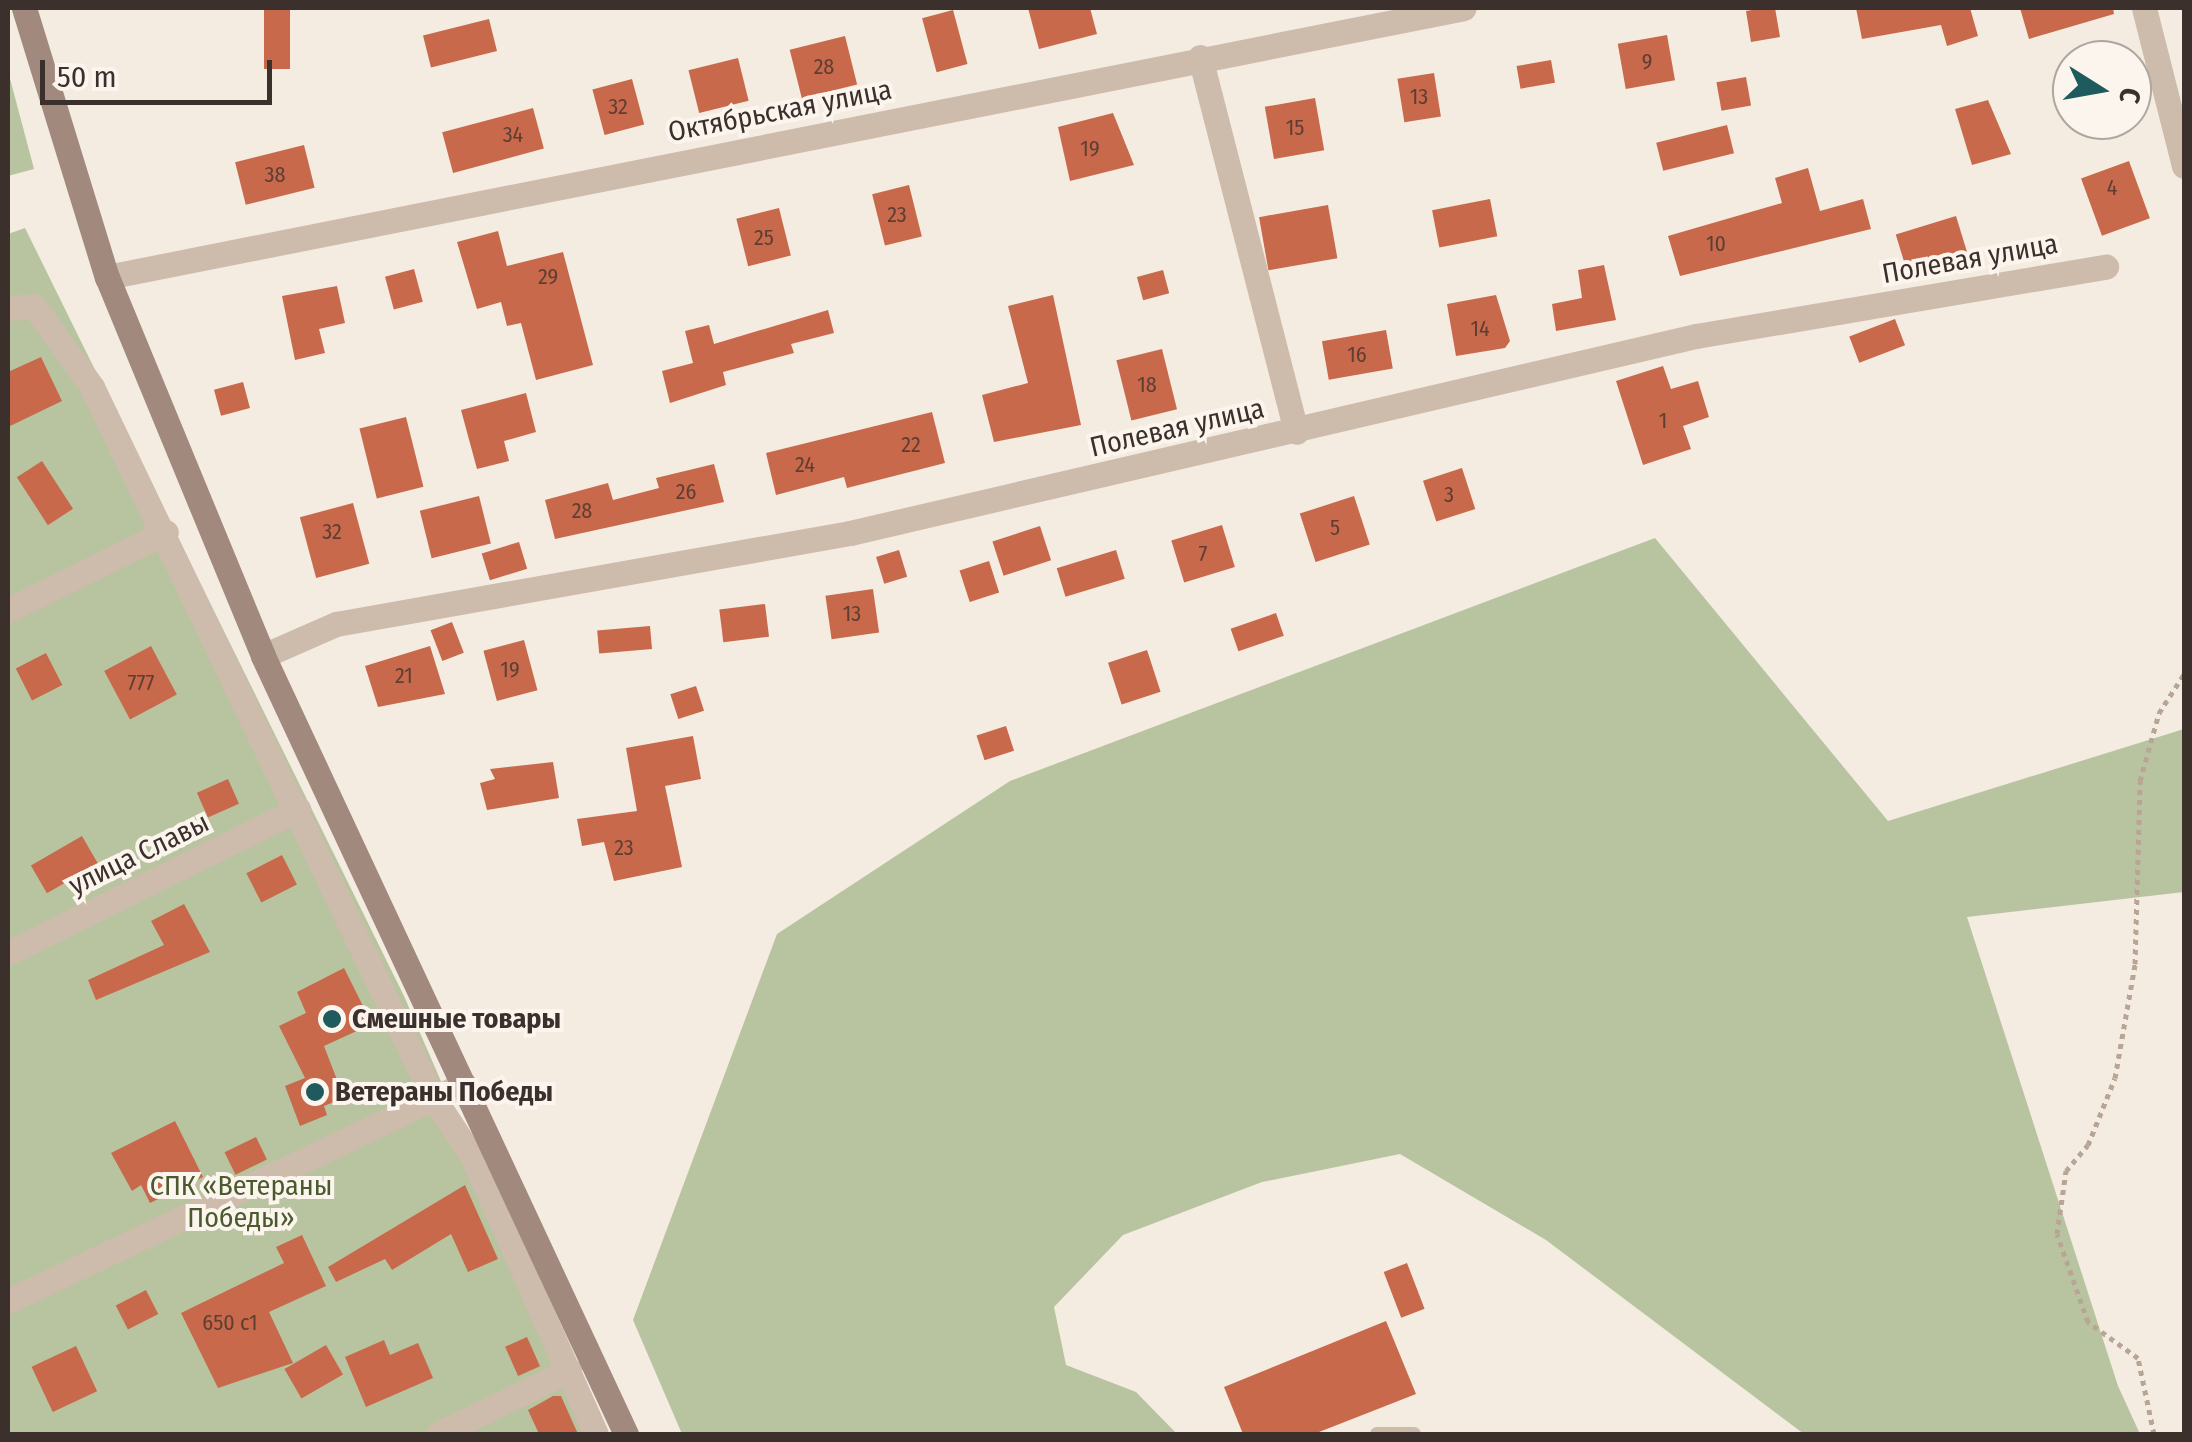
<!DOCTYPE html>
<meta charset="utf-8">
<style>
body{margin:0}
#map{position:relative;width:2192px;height:1442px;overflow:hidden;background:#f4ebe1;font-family:"Fira Sans Condensed",sans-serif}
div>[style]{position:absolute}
.green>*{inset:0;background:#b8c4a0}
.building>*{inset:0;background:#c8694b;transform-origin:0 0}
.path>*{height:5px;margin-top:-2.5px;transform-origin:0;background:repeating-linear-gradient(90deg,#b9a596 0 5px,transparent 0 10px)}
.lane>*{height:14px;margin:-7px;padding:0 7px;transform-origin:7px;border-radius:7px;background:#cdbbac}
.street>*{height:25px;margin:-12.5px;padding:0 12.5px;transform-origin:12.5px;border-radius:12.5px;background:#cdbbac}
.secondary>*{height:25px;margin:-12.5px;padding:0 12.5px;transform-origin:12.5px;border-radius:12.5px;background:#a18a7d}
.dots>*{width:28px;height:28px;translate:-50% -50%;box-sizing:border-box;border:5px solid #fbf5ee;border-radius:50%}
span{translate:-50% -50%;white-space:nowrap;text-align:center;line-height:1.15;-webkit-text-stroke:8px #fbf5ee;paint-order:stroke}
.number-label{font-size:22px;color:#5e3e33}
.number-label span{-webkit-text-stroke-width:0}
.street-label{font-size:28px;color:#3b302b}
.poi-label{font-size:28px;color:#3b302b;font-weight:700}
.left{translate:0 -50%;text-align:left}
.park-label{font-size:28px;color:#4a5a2e}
.frame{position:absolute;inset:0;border:10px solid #3b302b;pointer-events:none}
.north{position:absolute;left:2052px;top:40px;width:100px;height:100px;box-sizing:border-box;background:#fbf5ee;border:2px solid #aea6a0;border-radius:50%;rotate:101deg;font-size:28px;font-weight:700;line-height:40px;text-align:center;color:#3b302b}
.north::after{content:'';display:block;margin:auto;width:35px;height:45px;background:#1f5a5e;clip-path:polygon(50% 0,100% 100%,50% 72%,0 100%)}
.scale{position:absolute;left:40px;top:60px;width:232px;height:45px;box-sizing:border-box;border:5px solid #3b302b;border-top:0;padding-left:12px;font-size:30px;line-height:35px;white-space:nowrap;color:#3b302b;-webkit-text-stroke:8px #fbf5ee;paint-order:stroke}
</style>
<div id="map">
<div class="green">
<i style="clip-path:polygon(8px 71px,34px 169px,8px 176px)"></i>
<i style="clip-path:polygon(25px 228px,404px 996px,594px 1434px,8px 1434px,8px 234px)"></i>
<i style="clip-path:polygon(1655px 538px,1888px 821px,2184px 729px,2184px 892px,1967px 917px,2118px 1386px,2140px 1434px,1804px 1434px,1546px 1240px,1400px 1154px,1262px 1182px,1123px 1235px,1054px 1307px,1066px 1365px,1136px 1392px,1177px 1434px,682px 1434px,633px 1320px,777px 934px,1010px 781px)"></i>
</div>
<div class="building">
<i style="left:264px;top:8px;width:26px;height:61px"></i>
<i style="clip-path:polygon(1028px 8px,1090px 8px,1097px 34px,1039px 49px)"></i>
<i style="clip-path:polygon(1764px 8px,1775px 8px,1780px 37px,1751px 42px,1746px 11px)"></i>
<i style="clip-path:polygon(1856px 8px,1970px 8px,1978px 36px,1947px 46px,1941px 25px,1862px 39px)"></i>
<i style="clip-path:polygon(2020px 8px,2113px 8px,2114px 14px,2029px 39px)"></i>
<i style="left:953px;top:10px;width:56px;height:32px;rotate:75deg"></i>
<i style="left:489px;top:19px;width:33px;height:68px;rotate:76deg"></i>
<i style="left:1667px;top:35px;width:46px;height:50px;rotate:80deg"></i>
<i style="left:845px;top:36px;width:50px;height:57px;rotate:76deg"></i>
<i style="left:738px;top:58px;width:44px;height:51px;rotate:76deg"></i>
<i style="left:1551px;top:60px;width:23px;height:35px;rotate:80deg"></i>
<i style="left:1434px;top:73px;width:44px;height:37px;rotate:81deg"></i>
<i style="left:1746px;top:77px;width:29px;height:30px;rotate:80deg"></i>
<i style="left:632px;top:79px;width:47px;height:41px;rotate:75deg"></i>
<i style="left:1315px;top:98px;width:53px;height:51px;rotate:80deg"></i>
<i style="clip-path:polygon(1988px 100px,2011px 154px,1972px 165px,1955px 109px)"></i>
<i style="left:533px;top:108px;width:42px;height:94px;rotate:75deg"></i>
<i style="clip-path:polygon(1113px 113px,1134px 165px,1070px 181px,1058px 127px)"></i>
<i style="left:1727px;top:125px;width:29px;height:73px;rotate:76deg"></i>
<i style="left:304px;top:145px;width:44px;height:71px;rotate:76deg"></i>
<i style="left:2129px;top:161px;width:61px;height:51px;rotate:70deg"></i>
<i style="clip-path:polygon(1808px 168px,1820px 211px,1863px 199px,1871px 229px,1680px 276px,1668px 236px,1782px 203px,1775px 178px)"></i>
<i style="left:909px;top:185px;width:53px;height:38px;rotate:76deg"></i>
<i style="left:1490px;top:199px;width:38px;height:59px;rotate:79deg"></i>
<i style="left:1328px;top:205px;width:54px;height:70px;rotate:80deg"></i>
<i style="left:779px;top:208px;width:49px;height:44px;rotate:76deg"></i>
<i style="left:1956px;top:216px;width:39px;height:63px;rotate:73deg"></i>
<i style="clip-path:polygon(498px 231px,507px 266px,563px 252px,593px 365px,536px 380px,521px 323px,507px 326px,501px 302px,477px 309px,457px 242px)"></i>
<i style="clip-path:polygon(1604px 265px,1616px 320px,1556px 331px,1552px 304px,1582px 298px,1578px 270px)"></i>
<i style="left:414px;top:269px;width:34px;height:30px;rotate:75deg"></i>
<i style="left:1163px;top:270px;width:24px;height:27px;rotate:75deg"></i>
<i style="clip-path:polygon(337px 286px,345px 323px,319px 329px,325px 353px,295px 360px,282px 296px)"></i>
<i style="clip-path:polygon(1053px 295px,1081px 425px,994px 442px,982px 395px,1028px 383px,1008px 306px)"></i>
<i style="clip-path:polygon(1496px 295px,1510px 341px,1505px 348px,1456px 356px,1447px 304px)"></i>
<i style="clip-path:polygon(828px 310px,834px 333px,791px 344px,794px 353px,723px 372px,726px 385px,670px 403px,662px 371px,693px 363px,685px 331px,709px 325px,714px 344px)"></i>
<i style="left:1895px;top:319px;width:28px;height:49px;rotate:69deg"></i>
<i style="left:1386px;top:330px;width:39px;height:65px;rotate:80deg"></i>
<i style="left:1162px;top:349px;width:62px;height:47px;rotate:76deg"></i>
<i style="clip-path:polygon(41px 357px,62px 401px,8px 427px,8px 372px)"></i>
<i style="clip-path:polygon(1663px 366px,1671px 389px,1698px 381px,1709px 417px,1683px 426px,1691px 449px,1643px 465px,1616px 381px)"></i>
<i style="left:243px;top:382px;width:27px;height:30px;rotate:75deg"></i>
<i style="clip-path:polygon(526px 393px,536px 432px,504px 441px,509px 461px,477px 469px,461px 410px)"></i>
<i style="clip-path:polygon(932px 412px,945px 463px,847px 488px,844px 477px,776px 495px,766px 453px)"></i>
<i style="left:406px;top:417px;width:72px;height:48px;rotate:76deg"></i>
<i style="left:42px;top:461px;width:57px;height:30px;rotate:57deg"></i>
<i style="clip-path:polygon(714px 464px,724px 502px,555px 539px,545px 500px,608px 483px,613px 500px,659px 488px,656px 478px)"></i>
<i style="left:1462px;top:468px;width:43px;height:41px;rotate:72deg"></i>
<i style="left:479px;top:496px;width:49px;height:61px;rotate:76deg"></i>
<i style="left:1354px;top:496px;width:51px;height:57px;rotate:72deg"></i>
<i style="left:353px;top:503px;width:63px;height:55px;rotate:75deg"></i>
<i style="left:1222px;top:525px;width:44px;height:53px;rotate:73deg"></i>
<i style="left:1040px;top:526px;width:36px;height:50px;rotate:72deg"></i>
<i style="left:519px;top:542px;width:28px;height:39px;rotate:73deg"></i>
<i style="left:899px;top:550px;width:28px;height:24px;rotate:73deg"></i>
<i style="left:1116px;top:550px;width:30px;height:62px;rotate:73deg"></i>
<i style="left:989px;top:561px;width:33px;height:31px;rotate:72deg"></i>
<i style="left:873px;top:589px;width:44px;height:48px;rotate:82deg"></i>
<i style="left:765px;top:604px;width:33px;height:46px;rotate:83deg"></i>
<i style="left:1276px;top:613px;width:24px;height:48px;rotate:71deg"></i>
<i style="left:452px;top:622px;width:33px;height:23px;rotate:69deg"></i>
<i style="left:650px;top:626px;width:23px;height:53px;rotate:85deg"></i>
<i style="left:524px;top:640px;width:52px;height:42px;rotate:75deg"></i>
<i style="left:151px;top:646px;width:55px;height:53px;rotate:62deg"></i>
<i style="clip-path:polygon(430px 646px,445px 694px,378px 707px,365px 666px)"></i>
<i style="left:1147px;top:650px;width:44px;height:41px;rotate:72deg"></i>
<i style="left:46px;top:653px;width:36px;height:34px;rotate:63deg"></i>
<i style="left:696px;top:686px;width:26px;height:27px;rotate:72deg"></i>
<i style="left:1006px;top:726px;width:26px;height:31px;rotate:72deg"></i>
<i style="clip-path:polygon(693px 736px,701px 779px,665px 786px,682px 867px,614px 881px,604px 842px,582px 846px,577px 819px,637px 811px,626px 748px)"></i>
<i style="clip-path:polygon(553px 762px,559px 798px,487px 810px,480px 783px,495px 779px,490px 769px)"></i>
<i style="left:228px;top:779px;width:27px;height:34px;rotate:66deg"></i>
<i style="left:82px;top:836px;width:32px;height:59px;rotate:60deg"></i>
<i style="left:282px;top:855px;width:33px;height:40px;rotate:63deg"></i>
<i style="clip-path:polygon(184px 904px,210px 952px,96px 1000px,88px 980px,164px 945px,151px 921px)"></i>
<i style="clip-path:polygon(344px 968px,372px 1024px,324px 1046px,344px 1098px,324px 1106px,327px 1115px,300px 1126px,285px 1086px,305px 1078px,279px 1026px,306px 1013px,297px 992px)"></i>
<i style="clip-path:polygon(175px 1121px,203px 1177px,150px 1203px,141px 1185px,132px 1191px,111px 1153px)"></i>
<i style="left:256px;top:1137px;width:25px;height:35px;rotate:64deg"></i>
<i style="clip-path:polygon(465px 1185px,498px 1259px,468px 1272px,451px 1234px,392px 1270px,385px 1259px,336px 1282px,328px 1267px)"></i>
<i style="clip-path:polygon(302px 1235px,326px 1286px,269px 1312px,293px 1363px,218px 1388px,181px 1313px,284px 1263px,276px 1247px)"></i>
<i style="left:1407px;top:1263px;width:49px;height:25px;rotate:69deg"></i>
<i style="left:146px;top:1290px;width:27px;height:34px;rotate:63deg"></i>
<i style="clip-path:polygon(1386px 1321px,1416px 1394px,1314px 1434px,1243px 1434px,1224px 1387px)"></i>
<i style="left:527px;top:1337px;width:32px;height:24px;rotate:66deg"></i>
<i style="clip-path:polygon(384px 1340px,390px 1355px,418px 1343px,433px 1378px,366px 1407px,345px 1357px)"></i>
<i style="left:326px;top:1345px;width:34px;height:48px;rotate:60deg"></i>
<i style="left:76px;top:1346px;width:50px;height:49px;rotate:65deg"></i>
<i style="clip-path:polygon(553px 1396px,561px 1396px,578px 1434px,539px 1434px,528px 1410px)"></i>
</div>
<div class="path">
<i style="left:2154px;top:1434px;width:78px;rotate:-101.9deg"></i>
<i style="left:2138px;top:1358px;width:62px;rotate:-144.2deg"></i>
<i style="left:2088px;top:1322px;width:93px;rotate:-109.4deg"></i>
<i style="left:2057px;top:1234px;width:64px;rotate:-81.9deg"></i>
<i style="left:2066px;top:1171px;width:34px;rotate:-50deg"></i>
<i style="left:2088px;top:1145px;width:72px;rotate:-68.1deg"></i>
<i style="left:2115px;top:1078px;width:116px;rotate:-80deg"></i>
<i style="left:2135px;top:964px;width:183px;rotate:-88.4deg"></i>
<i style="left:2140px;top:781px;width:71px;rotate:-74.4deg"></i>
<i style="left:2159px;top:713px;width:46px;rotate:-57.3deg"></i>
</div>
<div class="lane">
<i style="left:1377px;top:1434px;width:37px"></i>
</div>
<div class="street">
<i style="left:2144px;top:8px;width:163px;rotate:75.8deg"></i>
<i style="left:1200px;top:57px;width:387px;rotate:75.6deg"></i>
<i style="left:107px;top:277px;width:1383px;rotate:-11.21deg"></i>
<i style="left:8px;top:308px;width:26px;rotate:-4deg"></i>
<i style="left:34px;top:306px;width:100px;rotate:54.4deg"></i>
<i style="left:92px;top:387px;width:788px;rotate:64.35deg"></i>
<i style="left:433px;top:1097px;width:73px;rotate:56.7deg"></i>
<i style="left:473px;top:1158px;width:302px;rotate:66deg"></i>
<i style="left:8px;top:610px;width:176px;rotate:-26.3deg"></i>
<i style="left:263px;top:656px;width:80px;rotate:-23.7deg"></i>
<i style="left:336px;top:624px;width:522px;rotate:-10.04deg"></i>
<i style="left:850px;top:533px;width:869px;rotate:-13.11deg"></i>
<i style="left:1696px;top:336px;width:416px;rotate:-9.6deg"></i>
<i style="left:8px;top:953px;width:324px;rotate:-26.4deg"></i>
<i style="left:8px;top:1301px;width:505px;rotate:-25.45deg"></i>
<i style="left:438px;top:1434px;width:146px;rotate:-26deg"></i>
</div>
<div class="secondary">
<i style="left:24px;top:8px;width:282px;rotate:72.9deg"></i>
<i style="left:107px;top:277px;width:410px;rotate:67.6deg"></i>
<i style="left:263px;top:656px;width:859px;rotate:64.99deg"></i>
</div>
<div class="dots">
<i style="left:332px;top:1019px;background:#1f5a5e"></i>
<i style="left:315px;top:1092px;background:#1f5a5e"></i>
</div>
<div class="number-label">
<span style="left:1647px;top:62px">9</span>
<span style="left:824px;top:67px">28</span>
<span style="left:1419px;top:97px">13</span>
<span style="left:618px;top:107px">32</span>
<span style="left:1295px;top:128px">15</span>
<span style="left:513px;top:135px">34</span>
<span style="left:1090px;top:149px">19</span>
<span style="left:275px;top:175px">38</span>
<span style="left:2112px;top:188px">4</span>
<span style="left:897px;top:215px">23</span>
<span style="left:764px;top:238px">25</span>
<span style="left:1716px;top:244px">10</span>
<span style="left:548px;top:277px">29</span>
<span style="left:1480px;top:329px">14</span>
<span style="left:1357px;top:355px">16</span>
<span style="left:1147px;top:385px">18</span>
<span style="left:1663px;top:421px">1</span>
<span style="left:911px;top:445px">22</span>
<span style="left:805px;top:465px">24</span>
<span style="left:686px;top:492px">26</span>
<span style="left:1449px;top:495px">3</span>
<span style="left:582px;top:511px">28</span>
<span style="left:1335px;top:528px">5</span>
<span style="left:332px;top:532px">32</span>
<span style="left:1203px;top:554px">7</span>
<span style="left:852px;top:614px">13</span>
<span style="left:510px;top:670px">19</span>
<span style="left:404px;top:676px">21</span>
<span style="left:141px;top:683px">777</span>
<span style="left:624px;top:848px">23</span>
<span style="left:230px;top:1323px">650 с1</span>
</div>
<div class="street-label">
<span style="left:780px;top:111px;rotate:-11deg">Октябрьская улица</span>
<span style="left:1970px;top:259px;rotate:-10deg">Полевая улица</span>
<span style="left:1177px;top:428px;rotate:-13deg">Полевая улица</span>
<span style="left:139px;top:854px;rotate:-26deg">улица Славы</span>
</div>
<div class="poi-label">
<span class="left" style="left:352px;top:1019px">Смешные товары</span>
<span class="left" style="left:335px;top:1092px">Ветераны Победы</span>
</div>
<div class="park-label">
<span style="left:241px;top:1202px">СПК «Ветераны<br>Победы»</span>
</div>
<div class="frame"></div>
<div class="north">С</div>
<div class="scale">50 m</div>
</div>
